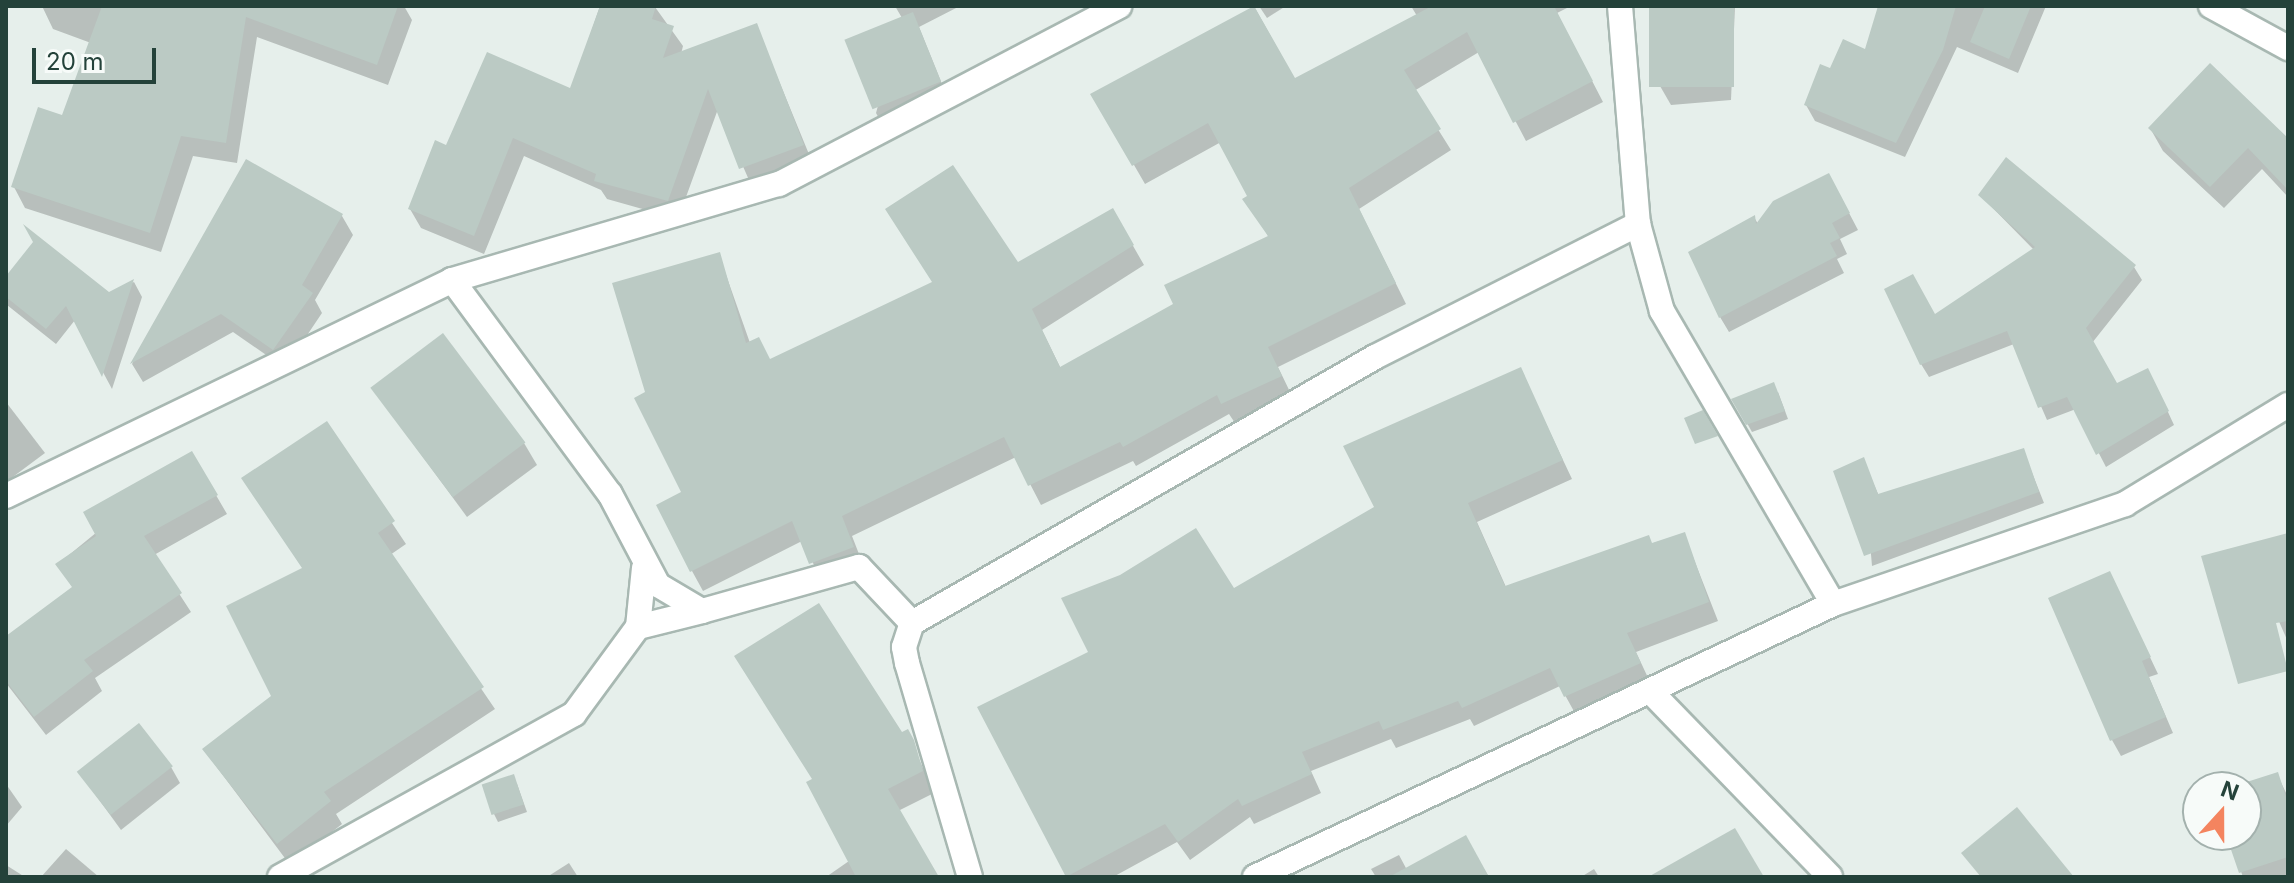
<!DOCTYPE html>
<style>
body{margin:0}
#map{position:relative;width:2294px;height:883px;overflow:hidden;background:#e6efeb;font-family:Inter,sans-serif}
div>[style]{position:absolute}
.shadow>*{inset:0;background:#0003}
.building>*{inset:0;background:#bbcac4;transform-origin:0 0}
.roads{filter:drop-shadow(2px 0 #a8b8b2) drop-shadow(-2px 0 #a8b8b2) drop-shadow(0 2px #a8b8b2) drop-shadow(0 -2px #a8b8b2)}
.minor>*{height:24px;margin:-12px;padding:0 12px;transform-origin:12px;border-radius:12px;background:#fff}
span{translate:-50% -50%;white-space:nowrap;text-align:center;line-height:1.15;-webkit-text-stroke:6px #f7fbf9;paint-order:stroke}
.frame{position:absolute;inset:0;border:8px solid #24423a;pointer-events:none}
.north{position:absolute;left:2182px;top:771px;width:80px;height:80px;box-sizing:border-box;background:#f7fbf9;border:2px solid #a3b1ad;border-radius:50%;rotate:21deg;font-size:22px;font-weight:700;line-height:32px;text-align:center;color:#24423a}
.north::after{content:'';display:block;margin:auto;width:28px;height:36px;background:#f4845f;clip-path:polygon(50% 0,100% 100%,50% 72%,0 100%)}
.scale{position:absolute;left:32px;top:48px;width:124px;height:36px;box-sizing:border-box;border:4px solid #24423a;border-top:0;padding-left:10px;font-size:24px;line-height:28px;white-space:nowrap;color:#24423a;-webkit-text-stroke:6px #f7fbf9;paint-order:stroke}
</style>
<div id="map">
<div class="shadow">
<i style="clip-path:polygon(42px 6px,404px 6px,412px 20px,388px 85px,257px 37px,237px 163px,193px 156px,161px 252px,25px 208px,14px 187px,64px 117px,91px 43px,53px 29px)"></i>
<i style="clip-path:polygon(600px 6px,655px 7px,683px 46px,681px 54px,756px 25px,813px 164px,752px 187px,718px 109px,678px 219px,607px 199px,601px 190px,524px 156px,484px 254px,421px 228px,410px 209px,448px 147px,571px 91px)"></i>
<i style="clip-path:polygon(895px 6px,960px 6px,919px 27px,948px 99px,885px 129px,876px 113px,902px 18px)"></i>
<i style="clip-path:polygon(1259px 6px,1286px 6px,1267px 18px)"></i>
<i style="clip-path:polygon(1411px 6px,1571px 6px,1557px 13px,1603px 102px,1526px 141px,1479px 52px,1414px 91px,1451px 150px,1359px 209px,1406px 304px,1278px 367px,1292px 396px,1235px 423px,1229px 414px,1136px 466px,1133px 461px,1041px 505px,1016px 457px,852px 536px,864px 567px,823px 583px,802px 541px,703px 591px,692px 571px,683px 493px,648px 393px,719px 255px,750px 343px,770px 361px,1017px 265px,1113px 211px,1144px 265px,1042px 330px,1061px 369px,1176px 305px,1269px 238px,1221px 142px,1145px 184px,1093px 94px,1255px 8px,1295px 80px,1417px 16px)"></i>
<i style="clip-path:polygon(1654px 6px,1735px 6px,1731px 100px,1671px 105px,1660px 86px)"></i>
<i style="clip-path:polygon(1883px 6px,2046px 6px,2018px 73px,1957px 47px,1905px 157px,1815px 121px,1806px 105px,1831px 71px,1866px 52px)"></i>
<i style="clip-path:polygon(2150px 128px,2288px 140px,2288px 197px,2262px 169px,2224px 208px,2163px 151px)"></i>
<i style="clip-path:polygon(246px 162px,342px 216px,353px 235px,315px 300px,322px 313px,285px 368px,233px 332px,143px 382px,132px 364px)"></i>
<i style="clip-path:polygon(1838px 192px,1858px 230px,1840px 239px,1847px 254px,1837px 259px,1844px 273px,1729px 332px,1720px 317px,1754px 217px,1758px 224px)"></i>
<i style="clip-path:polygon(1980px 195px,2134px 267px,2142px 280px,2092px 343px,2116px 386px,2155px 384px,2174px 425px,2106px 467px,2076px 409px,2047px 420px,2014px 344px,1929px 377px,1921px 364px,1934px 317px,2034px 250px)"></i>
<i style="clip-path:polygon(6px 279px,109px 294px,134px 282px,142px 297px,112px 389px,75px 320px,56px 344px,7px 305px)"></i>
<i style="clip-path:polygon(1520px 369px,1572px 479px,1477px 522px,1506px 587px,1684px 534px,1718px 621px,1636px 652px,1650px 682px,1576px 715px,1560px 686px,1474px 726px,1470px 719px,1396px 748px,1391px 739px,1311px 771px,1321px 793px,1254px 824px,1250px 817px,1190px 860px,1177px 842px,1113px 877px,1068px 877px,979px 708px,1234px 591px,1377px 507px)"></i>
<i style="clip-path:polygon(373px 389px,524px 443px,537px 465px,467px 517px)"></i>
<i style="clip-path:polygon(1778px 392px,1788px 419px,1752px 432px,1734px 400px)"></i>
<i style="clip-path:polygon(6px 402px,45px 453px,6px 482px)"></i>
<i style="clip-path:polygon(326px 424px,406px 544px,390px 555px,495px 709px,336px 814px,342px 824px,290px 865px,204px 750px,273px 696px,304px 570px,244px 479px)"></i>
<i style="clip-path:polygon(2023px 450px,2044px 503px,1872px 566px,1863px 460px,1879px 496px)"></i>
<i style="clip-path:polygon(192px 454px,227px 514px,154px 555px,191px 612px,95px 678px,102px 691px,46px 735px,6px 683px,6px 639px,73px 588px,58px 564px)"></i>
<i style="clip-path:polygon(2288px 535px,2288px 642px,2271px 603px)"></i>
<i style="clip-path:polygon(2110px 573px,2158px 674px,2149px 677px,2173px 733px,2121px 756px,2112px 740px)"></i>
<i style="clip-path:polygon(907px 732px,934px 793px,898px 811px,937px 877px,826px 877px,849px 861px)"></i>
<i style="clip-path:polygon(171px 767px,180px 783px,121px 830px,79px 772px)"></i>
<i style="clip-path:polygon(2277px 774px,2288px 797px,2288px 876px,2243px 877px,2228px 835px,2246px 835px,2246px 787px,2237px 787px)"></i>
<i style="clip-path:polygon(6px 784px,22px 807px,6px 826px)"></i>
<i style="clip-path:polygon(517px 784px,527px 812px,498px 822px,494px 814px)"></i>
<i style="clip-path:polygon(1465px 838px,1489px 877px,1376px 877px,1371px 869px,1399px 855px,1407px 870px)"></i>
<i style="clip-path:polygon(66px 849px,99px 877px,41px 877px)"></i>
<i style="clip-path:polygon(569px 863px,578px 877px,547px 877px)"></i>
<i style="clip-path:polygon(6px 865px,25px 877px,6px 877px)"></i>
<i style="clip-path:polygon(1594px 869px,1599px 877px,1581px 877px)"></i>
</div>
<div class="building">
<i style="clip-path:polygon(102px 6px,398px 6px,377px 65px,246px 17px,226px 143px,181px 136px,150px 233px,11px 187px,38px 107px,62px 115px)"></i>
<i style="clip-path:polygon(600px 6px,656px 6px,652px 19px,674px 26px,663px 58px,757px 23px,804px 145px,739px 169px,708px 89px,668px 201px,594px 181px,596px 174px,513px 138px,474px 236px,408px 209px,435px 140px,446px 145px,487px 52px,570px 88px)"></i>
<i style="clip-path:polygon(1254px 6px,1295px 78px,1432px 6px,1554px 6px,1593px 81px,1513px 123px,1467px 32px,1404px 70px,1441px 129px,1349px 188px,1396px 283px,1268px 347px,1282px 376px,1221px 404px,1217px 395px,1123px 447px,1120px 442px,1028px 486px,1004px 437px,842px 516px,854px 547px,809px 564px,792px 521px,690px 572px,656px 505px,681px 492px,634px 398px,645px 392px,612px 283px,720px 252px,746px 343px,759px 337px,770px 359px,932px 282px,885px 209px,953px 165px,1018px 262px,1113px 208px,1134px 245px,1032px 309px,1060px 367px,1173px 304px,1164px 285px,1268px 236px,1242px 199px,1247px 196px,1208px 123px,1132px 166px,1090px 94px)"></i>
<i style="left:1649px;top:6px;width:85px;height:81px"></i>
<i style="clip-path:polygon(1878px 6px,1956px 6px,1943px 50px,1896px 143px,1804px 105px,1820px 64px,1830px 68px,1843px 39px,1865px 49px)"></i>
<i style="clip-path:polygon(1985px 6px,2031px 6px,2009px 59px,1970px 42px)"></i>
<i style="left:913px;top:12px;width:75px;height:74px;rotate:68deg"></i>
<i style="clip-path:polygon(2210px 63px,2288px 138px,2288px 190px,2248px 148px,2210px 187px,2148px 128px)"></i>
<i style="clip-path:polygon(2006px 157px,2136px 265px,2086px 328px,2117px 383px,2148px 368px,2169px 411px,2096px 455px,2067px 397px,2038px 408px,2007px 331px,1920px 365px,1884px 289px,1913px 274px,1935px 314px,2035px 247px,1978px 195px)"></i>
<i style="clip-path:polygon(246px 159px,343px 214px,302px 285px,313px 293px,273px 350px,221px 314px,130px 364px)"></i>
<i style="clip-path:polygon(1829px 173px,1850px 213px,1832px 223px,1840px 238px,1830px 243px,1837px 256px,1719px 318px,1688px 252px,1755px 215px,1756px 224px,1773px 201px)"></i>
<i style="clip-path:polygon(23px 224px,109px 292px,134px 279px,102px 377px,66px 306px,46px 329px,6px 297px,6px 276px,33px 242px)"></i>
<i style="left:443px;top:333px;width:137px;height:91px;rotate:53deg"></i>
<i style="clip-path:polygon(1521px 367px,1563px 460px,1468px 503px,1505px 586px,1649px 535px,1652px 543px,1685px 532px,1709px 602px,1627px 633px,1641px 663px,1564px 697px,1550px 668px,1462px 708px,1458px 701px,1383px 730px,1379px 721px,1302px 752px,1312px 774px,1242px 806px,1238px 799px,1178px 842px,1165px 824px,1066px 877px,977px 707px,1088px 652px,1061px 598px,1120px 575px,1196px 528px,1234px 588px,1374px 507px,1343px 446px)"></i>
<i style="clip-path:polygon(1774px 382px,1785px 411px,1746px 425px,1731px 399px)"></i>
<i style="clip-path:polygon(1703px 410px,1718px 436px,1695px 444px,1684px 418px)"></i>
<i style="clip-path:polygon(327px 421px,395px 521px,378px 533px,484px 687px,324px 792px,331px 801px,277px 844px,202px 749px,271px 696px,226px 606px,302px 568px,241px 478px)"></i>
<i style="clip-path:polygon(2024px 448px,2039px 492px,1864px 556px,1833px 471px,1864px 457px,1878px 494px)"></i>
<i style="clip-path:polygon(192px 451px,218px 495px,144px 536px,182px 593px,84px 660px,93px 671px,34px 717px,6px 681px,6px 636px,72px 587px,55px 564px,96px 536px,83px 512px)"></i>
<i style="clip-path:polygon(2288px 533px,2288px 621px,2276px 623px,2288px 671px,2238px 684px,2201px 556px)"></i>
<i style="clip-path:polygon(2110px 571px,2151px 657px,2142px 661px,2166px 717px,2110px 741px,2048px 598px)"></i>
<i style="clip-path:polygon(819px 603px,902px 732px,908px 729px,914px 740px,923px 771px,888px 789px,939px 877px,856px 877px,806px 782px,812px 779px,734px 656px)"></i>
<i style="left:139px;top:723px;width:55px;height:79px;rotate:52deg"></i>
<i style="clip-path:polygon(2278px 772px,2288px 803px,2288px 857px,2239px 873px,2226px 835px,2246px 835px,2246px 787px,2231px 787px)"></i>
<i style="left:514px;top:774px;width:32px;height:34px;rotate:72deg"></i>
<i style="clip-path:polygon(2017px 807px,2074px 877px,1981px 877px,1961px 853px)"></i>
<i style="clip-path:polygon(1735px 828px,1764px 877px,1648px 877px)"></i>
<i style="clip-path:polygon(1466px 835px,1489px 877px,1389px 877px)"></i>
</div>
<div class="roads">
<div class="minor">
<i style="left:1620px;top:6px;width:219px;rotate:85.3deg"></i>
<i style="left:1638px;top:224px;width:90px;rotate:74.6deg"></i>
<i style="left:1662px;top:311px;width:339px;rotate:59.7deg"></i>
<i style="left:2211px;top:6px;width:88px;rotate:28.6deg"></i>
<i style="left:452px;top:280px;width:266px;rotate:53.6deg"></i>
<i style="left:610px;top:494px;width:103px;rotate:62.2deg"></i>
<i style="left:658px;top:585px;width:51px;rotate:30.6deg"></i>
<i style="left:702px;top:611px;width:163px;rotate:-15.7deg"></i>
<i style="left:859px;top:567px;width:77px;rotate:46.6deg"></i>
<i style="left:6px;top:496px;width:496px;rotate:-25.8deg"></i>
<i style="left:452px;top:280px;width:341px;rotate:-16.4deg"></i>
<i style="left:779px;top:184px;width:384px;rotate:-27.6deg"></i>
<i style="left:638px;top:627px;width:66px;rotate:-14deg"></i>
<i style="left:1652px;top:693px;width:256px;rotate:45.9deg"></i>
<i style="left:280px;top:877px;width:336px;rotate:-29deg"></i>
<i style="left:574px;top:714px;width:108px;rotate:-53.7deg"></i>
<i style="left:638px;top:627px;width:59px;rotate:-84.2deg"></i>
<i style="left:970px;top:877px;width:223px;rotate:-106.4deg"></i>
<i style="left:907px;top:663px;width:16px;rotate:-101deg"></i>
<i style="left:904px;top:647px;width:25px;rotate:-72deg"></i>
<i style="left:912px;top:623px;width:534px;rotate:-29.88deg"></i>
<i style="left:1375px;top:357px;width:295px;rotate:-26.8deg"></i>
<i style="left:1255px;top:877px;width:639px;rotate:-25.28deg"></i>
<i style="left:1833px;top:604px;width:309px;rotate:-18.9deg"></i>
<i style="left:2125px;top:504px;width:191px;rotate:-31.3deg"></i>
</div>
</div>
<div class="frame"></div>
<div class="north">N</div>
<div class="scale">20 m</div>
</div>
